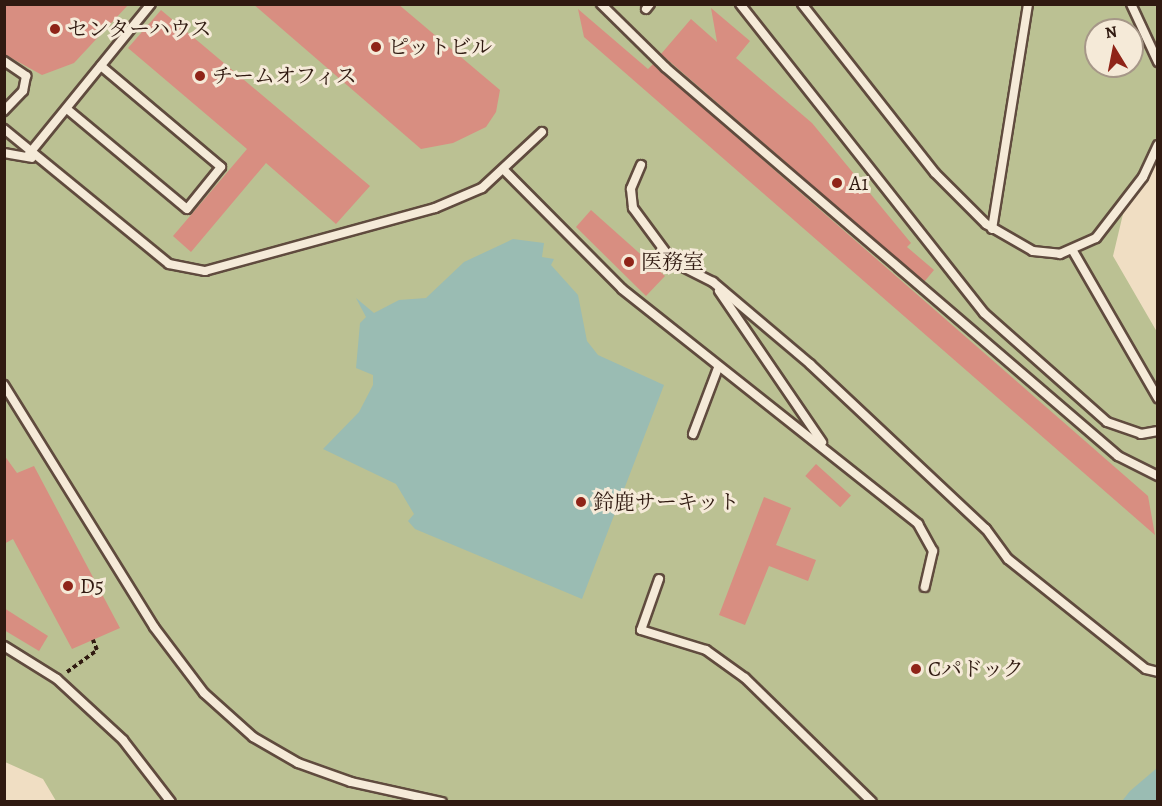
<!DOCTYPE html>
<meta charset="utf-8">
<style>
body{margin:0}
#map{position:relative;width:1162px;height:806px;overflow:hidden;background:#f0dec3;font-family:Alegreya,"Noto Serif JP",serif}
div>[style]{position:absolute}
.green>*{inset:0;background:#bbc193}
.water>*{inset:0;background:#9abcb3}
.building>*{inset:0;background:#d88e81;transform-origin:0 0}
.path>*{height:4px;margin-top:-2px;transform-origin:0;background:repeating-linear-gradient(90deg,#301a11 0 4.5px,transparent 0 7.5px)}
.roads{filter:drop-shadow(2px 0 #604b3e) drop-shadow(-2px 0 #604b3e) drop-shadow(0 2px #604b3e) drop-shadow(0 -2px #604b3e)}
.lane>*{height:8px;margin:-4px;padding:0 4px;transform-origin:4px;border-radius:4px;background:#f5ead8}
.dots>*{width:16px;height:16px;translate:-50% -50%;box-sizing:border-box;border:3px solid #f5ead8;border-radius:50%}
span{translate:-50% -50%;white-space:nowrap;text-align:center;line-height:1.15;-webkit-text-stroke:6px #f5ead8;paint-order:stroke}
.poi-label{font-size:21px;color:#301a11}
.left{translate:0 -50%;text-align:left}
.frame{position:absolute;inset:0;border:6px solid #301a11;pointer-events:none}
.north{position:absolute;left:1084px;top:18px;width:60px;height:60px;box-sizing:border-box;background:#f5ead8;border:2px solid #a69788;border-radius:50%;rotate:350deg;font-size:16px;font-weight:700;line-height:24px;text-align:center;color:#301a11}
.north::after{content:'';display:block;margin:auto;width:21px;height:27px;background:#8f2418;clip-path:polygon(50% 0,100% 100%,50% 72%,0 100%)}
</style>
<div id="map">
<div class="green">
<i style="clip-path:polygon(evenodd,4px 5px,1157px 5px,1157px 141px,1123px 214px,1113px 256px,1157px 332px,1157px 801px,56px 801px,43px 779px,5px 762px,4px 5px,1096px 30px,1132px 30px,1132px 66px,1096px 66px,1096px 30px)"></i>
</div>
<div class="water">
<i style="clip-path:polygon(513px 239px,544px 243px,542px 257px,554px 259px,551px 265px,578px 295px,587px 341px,598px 355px,664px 385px,582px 599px,415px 529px,408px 521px,414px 514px,396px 484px,323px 449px,359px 412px,373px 385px,373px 375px,356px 368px,360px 323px,366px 317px,356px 298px,374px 313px,399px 300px,426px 298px,464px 262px)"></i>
<i style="clip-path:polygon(1157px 768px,1157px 801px,1122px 801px,1130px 791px)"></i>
</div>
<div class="building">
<i style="clip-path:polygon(4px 4px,129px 4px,74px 63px,42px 75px,4px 54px)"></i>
<i style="clip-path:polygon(253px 4px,398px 4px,500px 90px,496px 112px,486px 127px,453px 143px,421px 149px)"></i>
<i style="clip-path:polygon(711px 8px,750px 41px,736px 58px,812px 123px,911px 243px,907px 247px,934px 270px,924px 282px,661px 54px,691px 19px,717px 42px)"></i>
<i style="clip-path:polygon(578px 9px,648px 69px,653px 64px,1148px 496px,1155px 535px,584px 37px)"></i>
<i style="clip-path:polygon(161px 10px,370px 186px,336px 224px,266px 163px,191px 252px,173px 236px,247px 149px,128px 48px)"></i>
<i style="clip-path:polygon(591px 210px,665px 276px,646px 296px,576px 227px)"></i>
<i style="clip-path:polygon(4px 455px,17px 473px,34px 466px,120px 628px,72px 649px,13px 539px,4px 544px)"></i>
<i style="left:816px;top:464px;width:47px;height:16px;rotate:42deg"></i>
<i style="clip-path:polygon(764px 497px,791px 508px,776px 545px,816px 560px,808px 581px,769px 566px,745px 625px,719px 615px)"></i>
<i style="clip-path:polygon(4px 608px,48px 636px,39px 651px,4px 630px)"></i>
</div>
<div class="path">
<i style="left:67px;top:672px;width:37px;rotate:-36deg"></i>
<i style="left:97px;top:650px;width:11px;rotate:-112deg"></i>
</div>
<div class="roads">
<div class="lane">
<i style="left:601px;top:4px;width:90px;rotate:44.5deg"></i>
<i style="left:665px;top:67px;width:597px;rotate:40.65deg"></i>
<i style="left:1118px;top:456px;width:45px;rotate:26.6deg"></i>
<i style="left:740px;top:4px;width:394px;rotate:51.7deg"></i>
<i style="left:984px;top:313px;width:164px;rotate:41.5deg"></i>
<i style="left:1107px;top:422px;width:36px;rotate:19deg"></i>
<i style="left:1141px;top:434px;width:17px;rotate:-10deg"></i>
<i style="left:802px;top:4px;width:215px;rotate:51.8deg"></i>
<i style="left:935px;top:173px;width:72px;rotate:45deg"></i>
<i style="left:986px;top:224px;width:54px;rotate:29.9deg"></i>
<i style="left:1033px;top:251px;width:27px;rotate:6deg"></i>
<i style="left:1060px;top:254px;width:39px;rotate:-24deg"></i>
<i style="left:1096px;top:238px;width:77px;rotate:-52.4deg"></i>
<i style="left:1143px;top:177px;width:35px;rotate:-65deg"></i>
<i style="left:1131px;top:4px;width:64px;rotate:65deg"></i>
<i style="left:646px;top:9px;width:6px;rotate:-51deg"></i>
<i style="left:4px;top:61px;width:27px;rotate:34deg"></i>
<i style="left:26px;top:76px;width:15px;rotate:101deg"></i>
<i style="left:23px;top:91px;width:28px;rotate:134deg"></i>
<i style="left:67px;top:109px;width:156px;rotate:39.8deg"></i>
<i style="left:187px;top:209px;width:54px;rotate:-51deg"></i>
<i style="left:221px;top:167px;width:157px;rotate:-139.9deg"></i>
<i style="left:4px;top:129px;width:213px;rotate:39.3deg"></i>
<i style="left:169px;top:264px;width:37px;rotate:11deg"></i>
<i style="left:205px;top:271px;width:238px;rotate:-15.3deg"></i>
<i style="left:435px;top:208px;width:51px;rotate:-23.1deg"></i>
<i style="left:482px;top:188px;width:82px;rotate:-43deg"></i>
<i style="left:4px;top:153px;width:28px;rotate:10deg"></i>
<i style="left:29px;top:154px;width:193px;rotate:-50.9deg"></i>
<i style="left:641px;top:165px;width:26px;rotate:113deg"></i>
<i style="left:631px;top:189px;width:19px;rotate:84deg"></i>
<i style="left:633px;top:208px;width:67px;rotate:53.5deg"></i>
<i style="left:673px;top:262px;width:45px;rotate:26.6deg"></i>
<i style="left:713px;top:282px;width:127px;rotate:40.2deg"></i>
<i style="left:810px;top:364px;width:241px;rotate:43.2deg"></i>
<i style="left:986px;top:529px;width:37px;rotate:54deg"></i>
<i style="left:1008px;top:559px;width:176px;rotate:38.6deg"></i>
<i style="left:1146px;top:669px;width:12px;rotate:14deg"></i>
<i style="left:505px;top:171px;width:166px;rotate:45.2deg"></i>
<i style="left:622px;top:289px;width:378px;rotate:38.4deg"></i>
<i style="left:918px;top:524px;width:31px;rotate:61deg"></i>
<i style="left:933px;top:551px;width:37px;rotate:103deg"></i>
<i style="left:992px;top:229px;width:228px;rotate:-80.9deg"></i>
<i style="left:1073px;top:251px;width:170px;rotate:60deg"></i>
<i style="left:719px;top:291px;width:183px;rotate:55.7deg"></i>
<i style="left:4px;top:385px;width:285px;rotate:58.2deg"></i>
<i style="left:154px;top:627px;width:83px;rotate:52.9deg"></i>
<i style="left:204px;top:693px;width:66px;rotate:41.9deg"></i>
<i style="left:253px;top:737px;width:52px;rotate:30deg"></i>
<i style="left:298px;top:763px;width:56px;rotate:19.7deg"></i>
<i style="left:351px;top:782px;width:93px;rotate:12.4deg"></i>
<i style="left:693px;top:434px;width:71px;rotate:-69.3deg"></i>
<i style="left:659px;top:579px;width:54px;rotate:109.4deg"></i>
<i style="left:641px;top:630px;width:68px;rotate:17.1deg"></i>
<i style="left:706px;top:650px;width:48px;rotate:35.7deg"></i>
<i style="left:745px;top:678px;width:177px;rotate:44.3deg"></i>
<i style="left:4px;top:646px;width:62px;rotate:31.9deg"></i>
<i style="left:57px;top:679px;width:90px;rotate:42.7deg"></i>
<i style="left:123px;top:740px;width:78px;rotate:52.3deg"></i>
</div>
</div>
<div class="dots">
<i style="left:55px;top:29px;background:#8f2418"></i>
<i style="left:376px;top:47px;background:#8f2418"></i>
<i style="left:200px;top:76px;background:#8f2418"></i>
<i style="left:837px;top:183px;background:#8f2418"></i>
<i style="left:629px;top:262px;background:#8f2418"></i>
<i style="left:581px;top:502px;background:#8f2418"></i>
<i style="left:68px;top:586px;background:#8f2418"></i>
<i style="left:916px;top:669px;background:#8f2418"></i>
</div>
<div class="poi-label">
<span class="left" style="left:67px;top:29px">センターハウス</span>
<span class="left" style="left:388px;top:47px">ピットビル</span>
<span class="left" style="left:212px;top:76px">チームオフィス</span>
<span class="left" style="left:849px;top:183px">A1</span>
<span class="left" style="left:641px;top:262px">医務室</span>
<span class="left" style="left:593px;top:502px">鈴鹿サーキット</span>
<span class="left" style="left:80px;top:586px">D5</span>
<span class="left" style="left:928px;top:669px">Cパドック</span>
</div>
<div class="frame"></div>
<div class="north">N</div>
</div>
